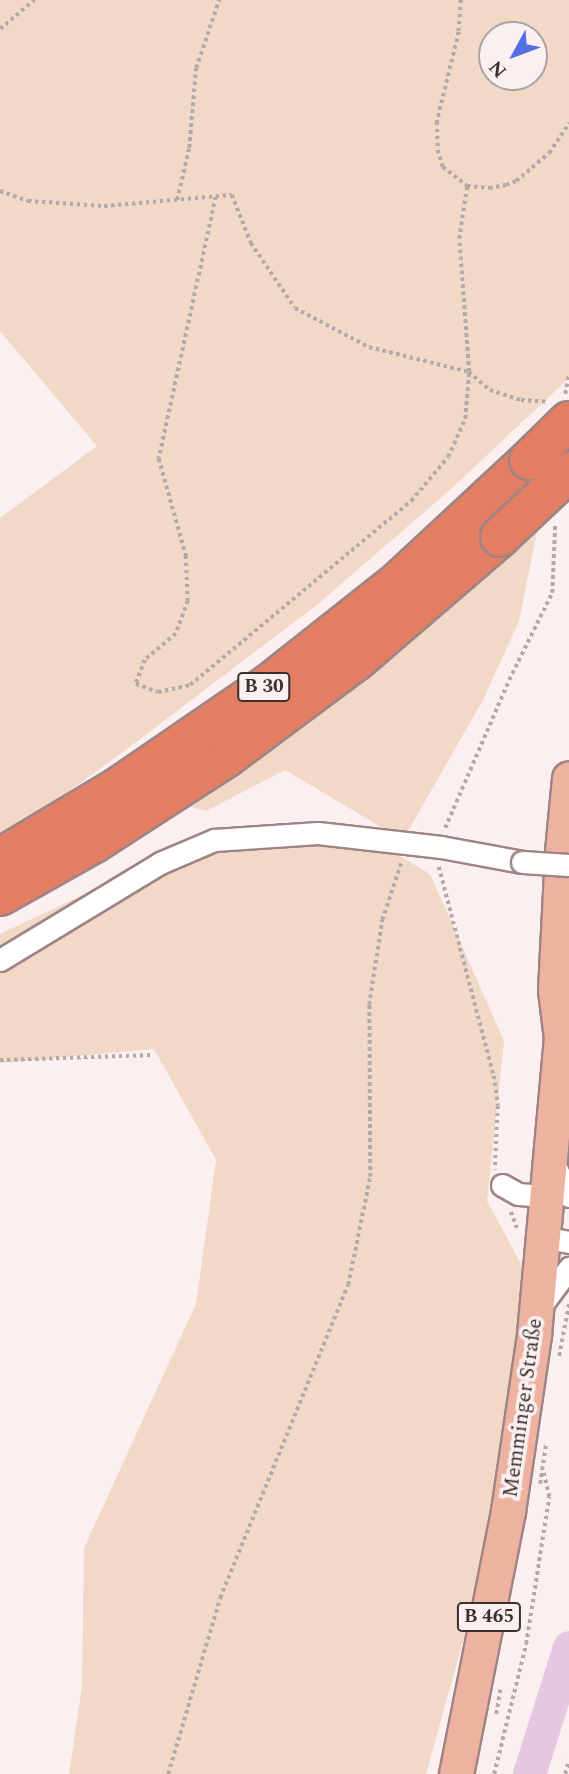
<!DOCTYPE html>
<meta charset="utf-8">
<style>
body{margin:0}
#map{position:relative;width:569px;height:1774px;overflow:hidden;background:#fbefef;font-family:Spectral,serif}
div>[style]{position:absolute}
.green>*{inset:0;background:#f1d8c7}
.river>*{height:33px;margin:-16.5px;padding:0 16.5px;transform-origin:16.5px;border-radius:16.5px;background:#e5c8df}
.path>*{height:3.5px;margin-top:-1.75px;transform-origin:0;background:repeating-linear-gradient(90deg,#b4a9a9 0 3.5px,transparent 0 7px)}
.roads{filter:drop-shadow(2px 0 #9f8485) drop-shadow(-2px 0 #9f8485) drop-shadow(0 2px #9f8485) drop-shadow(0 -2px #9f8485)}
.street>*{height:21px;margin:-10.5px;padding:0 10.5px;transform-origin:10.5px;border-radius:10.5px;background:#fff}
.primary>*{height:33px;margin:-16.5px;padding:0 16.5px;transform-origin:16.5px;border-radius:16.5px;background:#eeb2a1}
.highway>*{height:38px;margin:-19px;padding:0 19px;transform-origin:19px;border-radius:19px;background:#e37e63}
.bridges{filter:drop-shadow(2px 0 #9f8485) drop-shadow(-2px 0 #9f8485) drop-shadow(0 2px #9f8485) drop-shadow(0 -2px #9f8485)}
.street-bridge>*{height:21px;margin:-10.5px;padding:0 10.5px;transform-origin:10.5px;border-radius:10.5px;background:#fff}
.highway-bridge>*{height:38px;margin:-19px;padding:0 19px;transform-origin:19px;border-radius:19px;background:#e37e63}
span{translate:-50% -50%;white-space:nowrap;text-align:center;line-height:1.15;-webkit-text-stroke:7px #fbefef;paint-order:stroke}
.shield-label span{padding:2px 5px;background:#fbefef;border:2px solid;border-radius:5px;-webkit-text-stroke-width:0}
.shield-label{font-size:19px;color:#3b3030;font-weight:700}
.street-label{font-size:21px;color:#3b3030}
.north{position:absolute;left:478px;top:21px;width:70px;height:70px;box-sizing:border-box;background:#fbefef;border:2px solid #aea3a3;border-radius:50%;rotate:229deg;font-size:19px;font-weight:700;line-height:28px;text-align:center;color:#3b3030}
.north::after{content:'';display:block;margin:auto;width:24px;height:32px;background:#546ee3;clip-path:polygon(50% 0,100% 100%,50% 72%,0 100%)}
</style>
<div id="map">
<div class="green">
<i style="clip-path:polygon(evenodd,0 0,569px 0,569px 378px,452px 488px,318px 604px,127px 749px,27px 822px,0 837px,0 518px,97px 446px,0 331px,0 0,492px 35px,534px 35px,534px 77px,492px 77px,492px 35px)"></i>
<i style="clip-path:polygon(537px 531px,519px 621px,483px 700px,403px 840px,285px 770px,206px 811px,185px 805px)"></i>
<i style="clip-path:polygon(239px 843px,388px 849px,430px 874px,504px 1041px,487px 1201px,526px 1273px,494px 1529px,426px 1774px,69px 1774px,82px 1686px,84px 1548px,196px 1304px,216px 1160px,154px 1049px,0 1063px,0 934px,119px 878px)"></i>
</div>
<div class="river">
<i style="left:529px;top:1774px;width:133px;rotate:-72.5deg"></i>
</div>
<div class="path">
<i style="left:461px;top:0;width:32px;rotate:94deg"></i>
<i style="left:459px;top:32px;width:93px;rotate:103.7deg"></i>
<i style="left:437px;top:122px;width:28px;rotate:88deg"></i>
<i style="left:438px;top:150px;width:18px;rotate:74deg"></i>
<i style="left:443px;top:167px;width:31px;rotate:38deg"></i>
<i style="left:467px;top:186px;width:22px;rotate:5deg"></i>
<i style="left:489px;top:188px;width:17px;rotate:-10deg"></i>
<i style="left:506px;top:185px;width:11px;rotate:-22deg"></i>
<i style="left:516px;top:181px;width:43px;rotate:-40.3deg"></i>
<i style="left:549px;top:153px;width:36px;rotate:-56deg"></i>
<i style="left:0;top:29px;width:45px;rotate:-40.5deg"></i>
<i style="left:0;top:191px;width:30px;rotate:20deg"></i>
<i style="left:28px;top:201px;width:76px;rotate:3.8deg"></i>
<i style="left:104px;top:206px;width:128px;rotate:-4.9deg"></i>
<i style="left:232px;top:195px;width:52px;rotate:68.4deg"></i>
<i style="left:251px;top:243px;width:78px;rotate:55.9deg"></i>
<i style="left:295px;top:308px;width:84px;rotate:27.8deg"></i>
<i style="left:369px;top:347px;width:103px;rotate:14deg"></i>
<i style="left:469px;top:372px;width:28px;rotate:41deg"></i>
<i style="left:490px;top:390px;width:33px;rotate:18deg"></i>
<i style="left:521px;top:400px;width:26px;rotate:4deg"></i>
<i style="left:216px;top:197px;width:268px;rotate:102.3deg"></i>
<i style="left:159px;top:459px;width:101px;rotate:74.4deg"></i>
<i style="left:186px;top:556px;width:45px;rotate:87.5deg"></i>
<i style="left:188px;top:601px;width:35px;rotate:110deg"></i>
<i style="left:176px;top:634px;width:40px;rotate:140deg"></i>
<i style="left:145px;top:660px;width:26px;rotate:111deg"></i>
<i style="left:136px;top:684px;width:23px;rotate:20deg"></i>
<i style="left:158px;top:692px;width:33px;rotate:-12deg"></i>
<i style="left:190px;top:685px;width:288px;rotate:-39.8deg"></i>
<i style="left:411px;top:501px;width:57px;rotate:-49.9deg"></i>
<i style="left:448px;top:457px;width:42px;rotate:-65.9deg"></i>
<i style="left:465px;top:419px;width:47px;rotate:-85.1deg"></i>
<i style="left:469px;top:372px;width:133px;rotate:-94.3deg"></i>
<i style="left:459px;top:239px;width:54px;rotate:-81.4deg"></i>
<i style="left:177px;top:200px;width:53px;rotate:-77deg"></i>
<i style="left:189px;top:148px;width:80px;rotate:-85deg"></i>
<i style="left:196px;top:68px;width:72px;rotate:-71.3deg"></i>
<i style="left:565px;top:394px;width:20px;rotate:-79deg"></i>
<i style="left:445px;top:828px;width:161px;rotate:-66.6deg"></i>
<i style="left:509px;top:680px;width:97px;rotate:-63.7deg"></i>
<i style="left:552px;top:593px;width:70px;rotate:-87.5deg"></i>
<i style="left:439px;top:867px;width:216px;rotate:75.3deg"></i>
<i style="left:494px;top:1076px;width:30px;rotate:82deg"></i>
<i style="left:498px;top:1106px;width:64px;rotate:92.7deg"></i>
<i style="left:0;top:1060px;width:153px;rotate:-1.9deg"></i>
<i style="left:511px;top:1212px;width:17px;rotate:69deg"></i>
<i style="left:559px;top:1356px;width:54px;rotate:-79.3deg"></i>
<i style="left:540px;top:1484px;width:41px;rotate:-81.7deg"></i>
<i style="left:496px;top:1714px;width:27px;rotate:-80deg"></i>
<i style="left:168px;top:1774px;width:184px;rotate:-73.5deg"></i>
<i style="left:220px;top:1598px;width:338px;rotate:-67.8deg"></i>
<i style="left:348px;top:1285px;width:110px;rotate:-78.5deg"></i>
<i style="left:370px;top:1177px;width:172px;rotate:-90.3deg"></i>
<i style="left:369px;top:1005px;width:86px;rotate:-81.3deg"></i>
<i style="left:382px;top:920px;width:63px;rotate:-71.6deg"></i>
<i style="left:494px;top:1774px;width:134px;rotate:-76.2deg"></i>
<i style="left:526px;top:1644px;width:149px;rotate:-81.1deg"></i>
<i style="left:549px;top:1497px;width:26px;rotate:-103deg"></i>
<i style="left:565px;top:1774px;width:14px;rotate:-73deg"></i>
</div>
<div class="roads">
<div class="street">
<i style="left:0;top:960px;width:187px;rotate:-31.2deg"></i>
<i style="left:160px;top:863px;width:59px;rotate:-23.1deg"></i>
<i style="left:214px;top:840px;width:104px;rotate:-3.9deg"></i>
<i style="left:318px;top:833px;width:124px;rotate:6.5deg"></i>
<i style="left:441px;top:847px;width:82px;rotate:10.5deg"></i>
<i style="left:554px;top:1163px;width:36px;rotate:66deg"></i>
<i style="left:502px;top:1185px;width:18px;rotate:29deg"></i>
<i style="left:518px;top:1194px;width:27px;rotate:4deg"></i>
<i style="left:541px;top:1237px;width:28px;rotate:10deg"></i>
<i style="left:540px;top:1307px;width:49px;rotate:-53.4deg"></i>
</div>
<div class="primary">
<i style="left:561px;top:1038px;width:48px;rotate:-97.1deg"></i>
<i style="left:555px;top:990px;width:139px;rotate:-87.1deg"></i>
<i style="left:562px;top:851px;width:73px;rotate:-84.5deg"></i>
<i style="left:456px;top:1774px;width:268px;rotate:-78.8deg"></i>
<i style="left:508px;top:1511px;width:179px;rotate:-81.6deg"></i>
<i style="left:534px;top:1334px;width:297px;rotate:-84.8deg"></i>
<i style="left:561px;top:1038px;width:24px;rotate:-71deg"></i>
</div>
<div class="highway">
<i style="left:0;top:858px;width:136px;rotate:-30.9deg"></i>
<i style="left:117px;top:788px;width:184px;rotate:-34.4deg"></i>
<i style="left:269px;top:684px;width:167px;rotate:-38.4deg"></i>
<i style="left:400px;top:580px;width:176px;rotate:-42.9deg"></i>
<i style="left:0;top:896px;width:108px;rotate:-29.4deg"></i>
<i style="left:94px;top:843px;width:158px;rotate:-32.9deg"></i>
<i style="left:227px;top:757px;width:161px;rotate:-36.7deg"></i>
<i style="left:356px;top:661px;width:190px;rotate:-40.7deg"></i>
</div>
</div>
<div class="bridges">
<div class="street-bridge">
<i style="left:522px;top:862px;width:47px;rotate:3.7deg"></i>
</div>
<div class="highway-bridge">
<i style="left:529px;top:460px;width:56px;rotate:-44.3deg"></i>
<i style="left:500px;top:537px;width:95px;rotate:-43.3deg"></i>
</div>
</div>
<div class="shield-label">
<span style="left:264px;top:687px">B 30</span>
<span style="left:489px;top:1617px">B 465</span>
</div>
<div class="street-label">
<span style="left:523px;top:1408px;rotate:-82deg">Memminger Straße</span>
</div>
<div class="north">N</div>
</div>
